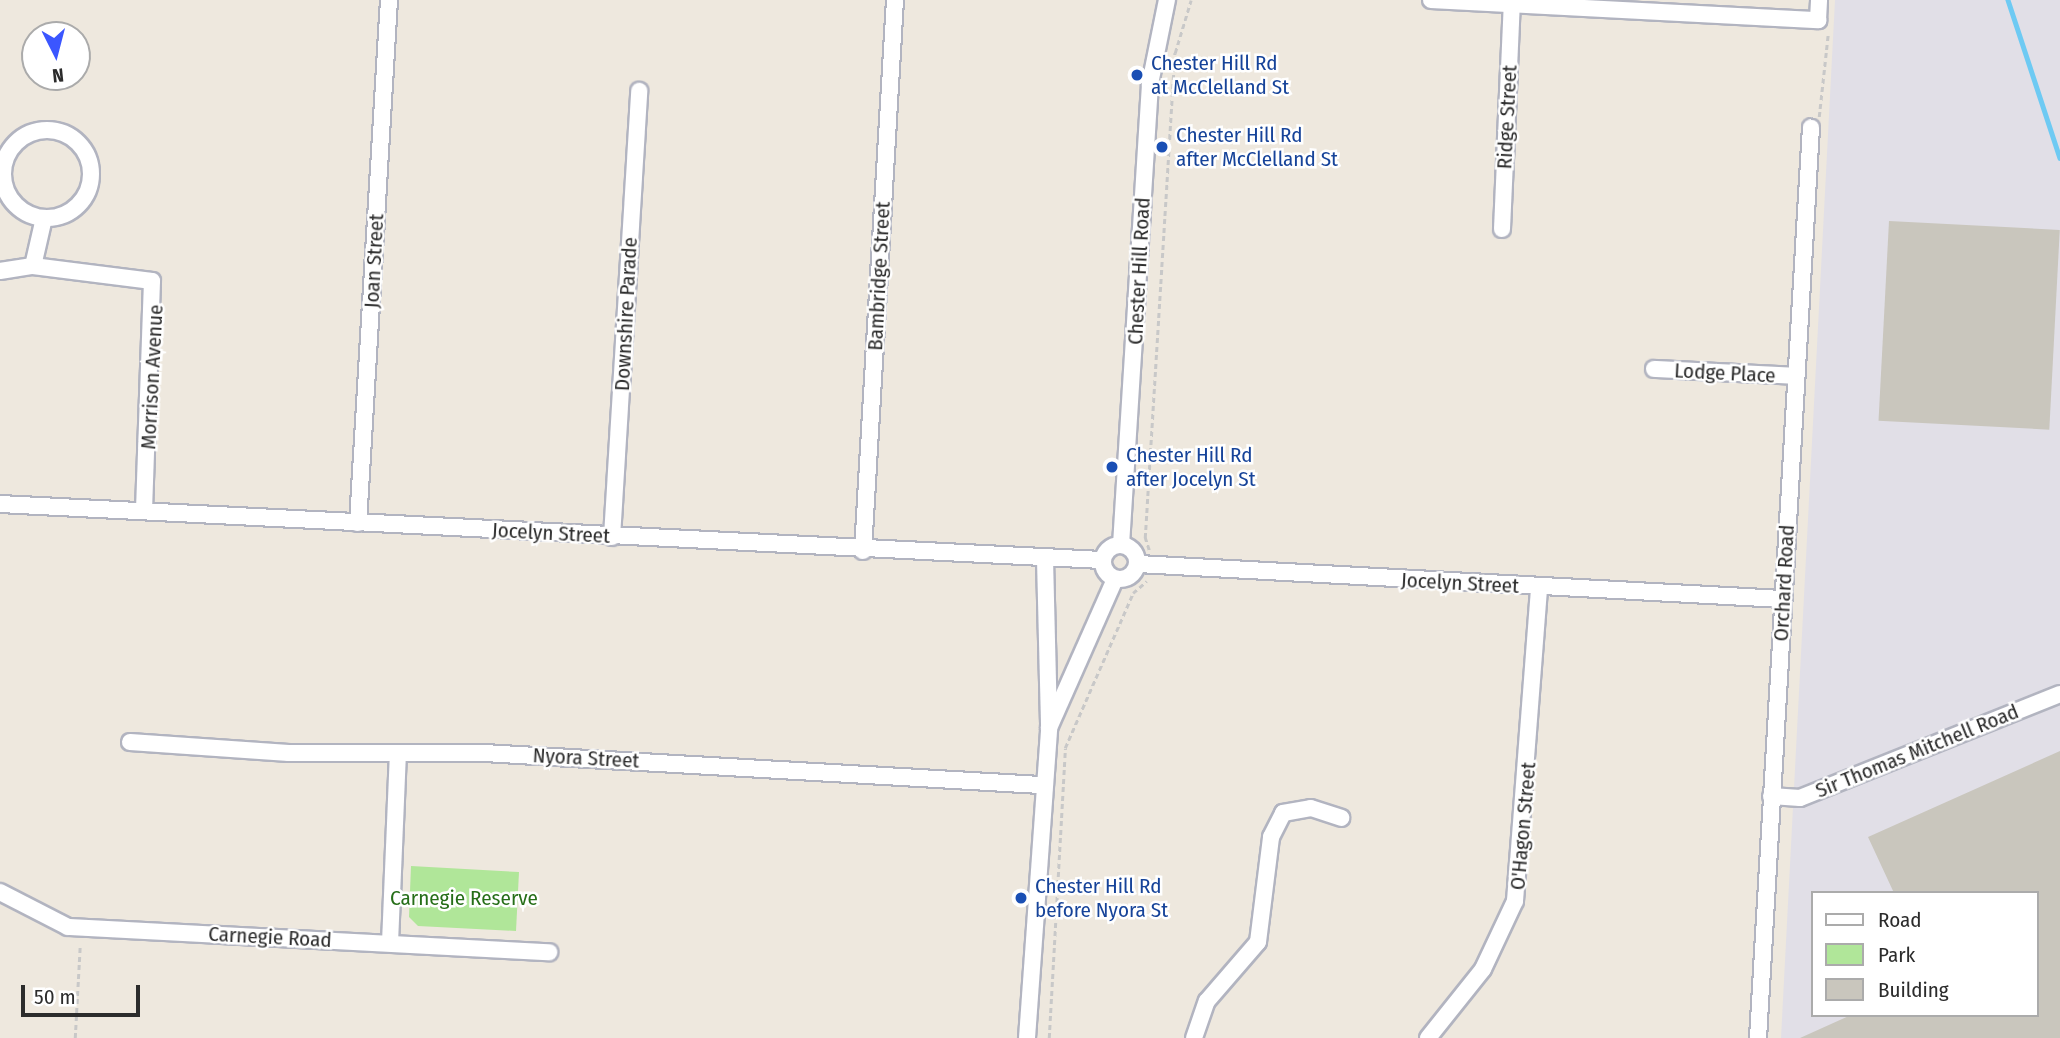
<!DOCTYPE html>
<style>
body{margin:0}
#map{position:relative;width:2060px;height:1038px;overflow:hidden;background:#eee8de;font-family:"Fira Sans Condensed",sans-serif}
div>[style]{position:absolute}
.industrial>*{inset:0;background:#e1dfe7}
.green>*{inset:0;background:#b0e699}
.stream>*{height:4.5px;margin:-2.25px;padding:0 2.25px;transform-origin:2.25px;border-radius:2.25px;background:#6ecaf3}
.building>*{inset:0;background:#c9c6bd;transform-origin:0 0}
.path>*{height:2.5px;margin-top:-1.25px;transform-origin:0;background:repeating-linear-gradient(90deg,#c8c8c8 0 5px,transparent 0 8.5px)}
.roads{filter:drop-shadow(2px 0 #b2b4c0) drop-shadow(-2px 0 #b2b4c0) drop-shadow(0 2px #b2b4c0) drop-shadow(0 -2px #b2b4c0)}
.minor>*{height:16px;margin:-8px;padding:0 8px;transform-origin:8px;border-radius:8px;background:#fff}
.minor>.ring{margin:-8px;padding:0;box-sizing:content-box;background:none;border:16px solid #fff;border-radius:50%}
.dots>*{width:19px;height:19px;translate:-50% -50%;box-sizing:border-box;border:4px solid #fff;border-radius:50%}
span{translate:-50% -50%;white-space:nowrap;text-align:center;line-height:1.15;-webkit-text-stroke:5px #fff;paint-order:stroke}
.transit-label{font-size:21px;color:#164399}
.left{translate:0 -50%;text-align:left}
.street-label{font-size:21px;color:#2c2c2c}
.park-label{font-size:21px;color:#266e18}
.legend{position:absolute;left:1811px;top:891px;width:228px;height:126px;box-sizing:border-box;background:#fff;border:2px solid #ababab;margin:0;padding:9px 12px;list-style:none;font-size:21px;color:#2c2c2c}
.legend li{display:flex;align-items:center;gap:14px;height:35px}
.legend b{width:35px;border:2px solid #ababab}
.north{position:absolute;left:21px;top:21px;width:70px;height:70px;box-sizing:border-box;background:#fff;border:2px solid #ababab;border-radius:50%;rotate:174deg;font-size:19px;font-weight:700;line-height:28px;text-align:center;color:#2c2c2c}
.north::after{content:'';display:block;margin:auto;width:24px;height:32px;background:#3b56ff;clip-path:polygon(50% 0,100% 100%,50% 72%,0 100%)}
.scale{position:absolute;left:21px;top:985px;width:119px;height:32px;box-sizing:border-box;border:4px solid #2c2c2c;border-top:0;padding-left:9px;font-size:21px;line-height:24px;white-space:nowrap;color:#2c2c2c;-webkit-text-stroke:5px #fff;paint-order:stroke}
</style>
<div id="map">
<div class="industrial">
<i style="clip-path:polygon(evenodd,1835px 0,2060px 0,2060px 1038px,1781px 1038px,1835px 0,1813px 893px,2037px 893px,2037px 1015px,1813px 1015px,1813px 893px)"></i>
</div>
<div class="green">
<i style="clip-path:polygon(411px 866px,519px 872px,516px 931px,418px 926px,409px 917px)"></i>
</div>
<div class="stream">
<i style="left:2008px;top:0;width:166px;rotate:71.8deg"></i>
</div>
<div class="building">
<i style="left:1889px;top:221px;width:171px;height:200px;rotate:3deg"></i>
<i style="clip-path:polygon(2060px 751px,2060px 1038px,1800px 1038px,1851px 1015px,2037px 1015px,2037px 893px,1894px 893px,1868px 837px)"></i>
</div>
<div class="path">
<i style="left:1819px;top:117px;width:83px;rotate:-83.8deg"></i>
<i style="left:1149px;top:550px;width:13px;rotate:-108deg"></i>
<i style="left:1145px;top:538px;width:486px;rotate:-86.5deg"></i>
<i style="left:1175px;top:53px;width:55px;rotate:-73.2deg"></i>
<i style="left:75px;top:1038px;width:93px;rotate:-86.9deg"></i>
<i style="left:1049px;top:1038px;width:290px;rotate:-86.8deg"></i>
<i style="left:1065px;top:748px;width:169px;rotate:-66.3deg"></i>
<i style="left:1133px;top:593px;width:18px;rotate:-41deg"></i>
</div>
<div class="roads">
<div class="minor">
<i style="left:1431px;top:0;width:388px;rotate:3deg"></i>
<i style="left:1818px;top:20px;width:20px;rotate:-87deg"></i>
<i class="ring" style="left:3px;top:130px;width:72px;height:72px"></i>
<i style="left:1502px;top:229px;width:225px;rotate:-87.5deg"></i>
<i style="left:33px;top:266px;width:49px;rotate:-77.1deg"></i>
<i style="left:0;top:271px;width:33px;rotate:-9deg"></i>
<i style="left:33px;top:266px;width:120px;rotate:7.2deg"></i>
<i style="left:152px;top:281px;width:230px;rotate:92deg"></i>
<i style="left:1654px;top:369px;width:142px;rotate:2.8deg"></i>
<i style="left:0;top:504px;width:1104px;rotate:2.91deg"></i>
<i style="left:358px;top:523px;width:524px;rotate:-86.61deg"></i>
<i style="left:612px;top:537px;width:447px;rotate:-86.5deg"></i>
<i class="ring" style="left:1103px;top:545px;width:18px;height:18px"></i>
<i style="left:1121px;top:545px;width:462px;rotate:-86.4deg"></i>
<i style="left:1150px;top:84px;width:86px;rotate:-78.6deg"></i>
<i style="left:863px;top:551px;width:552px;rotate:-86.68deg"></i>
<i style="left:1045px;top:559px;width:166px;rotate:88.6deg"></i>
<i style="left:1138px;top:564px;width:646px;rotate:3.11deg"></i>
<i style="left:130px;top:742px;width:159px;rotate:4deg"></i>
<i style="left:289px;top:753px;width:195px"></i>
<i style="left:484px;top:753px;width:558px;rotate:3.29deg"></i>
<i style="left:1771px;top:796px;width:29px;rotate:4deg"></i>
<i style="left:1800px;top:798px;width:280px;rotate:-21.8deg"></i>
<i style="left:0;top:892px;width:76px;rotate:27.2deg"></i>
<i style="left:68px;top:927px;width:482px;rotate:3deg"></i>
<i style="left:390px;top:943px;width:189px;rotate:-87.6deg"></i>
<i style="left:1027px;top:1038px;width:311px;rotate:-85.9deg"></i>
<i style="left:1049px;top:728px;width:163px;rotate:-66.1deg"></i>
<i style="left:1194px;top:1038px;width:39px;rotate:-71deg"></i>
<i style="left:1207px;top:1001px;width:78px;rotate:-49.2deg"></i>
<i style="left:1258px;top:942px;width:106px;rotate:-82.9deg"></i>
<i style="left:1271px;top:837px;width:27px;rotate:-63deg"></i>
<i style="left:1283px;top:813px;width:28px;rotate:-10deg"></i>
<i style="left:1311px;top:808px;width:32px;rotate:18deg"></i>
<i style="left:1428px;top:1038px;width:88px;rotate:-51.4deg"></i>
<i style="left:1483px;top:969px;width:75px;rotate:-64.8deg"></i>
<i style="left:1515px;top:901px;width:314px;rotate:-85.6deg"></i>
<i style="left:1758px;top:1038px;width:912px;rotate:-86.67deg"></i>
</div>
</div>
<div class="dots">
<i style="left:1137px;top:75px;background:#1a4fb4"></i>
<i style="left:1162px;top:147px;background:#1a4fb4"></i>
<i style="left:1112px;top:467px;background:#1a4fb4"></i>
<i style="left:1021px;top:898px;background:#1a4fb4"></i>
</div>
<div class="transit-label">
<span class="left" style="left:1151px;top:75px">Chester Hill Rd<br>at McClelland St</span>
<span class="left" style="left:1176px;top:147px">Chester Hill Rd<br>after McClelland St</span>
<span class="left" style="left:1126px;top:467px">Chester Hill Rd<br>after Jocelyn St</span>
<span class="left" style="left:1035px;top:898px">Chester Hill Rd<br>before Nyora St</span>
</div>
<div class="street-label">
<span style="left:1507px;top:117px;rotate:-87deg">Ridge Street</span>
<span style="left:374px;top:261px;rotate:-87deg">Joan Street</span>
<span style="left:1139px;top:271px;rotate:-87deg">Chester Hill Road</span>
<span style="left:879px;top:276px;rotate:-87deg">Bambridge Street</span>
<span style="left:626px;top:314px;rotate:-87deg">Downshire Parade</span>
<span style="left:1725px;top:373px;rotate:3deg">Lodge Place</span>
<span style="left:152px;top:377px;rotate:-87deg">Morrison Avenue</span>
<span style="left:551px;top:533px;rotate:3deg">Jocelyn Street</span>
<span style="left:1460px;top:583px;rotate:3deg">Jocelyn Street</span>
<span style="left:1784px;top:583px;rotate:-87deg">Orchard Road</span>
<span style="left:1917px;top:751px;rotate:-22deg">Sir Thomas Mitchell Road</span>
<span style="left:586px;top:758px;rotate:3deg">Nyora Street</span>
<span style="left:1523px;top:826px;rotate:-85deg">O'Hagon Street</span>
<span style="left:270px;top:937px;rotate:3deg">Carnegie Road</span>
</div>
<div class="park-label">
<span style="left:464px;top:898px">Carnegie Reserve</span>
</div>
<ul class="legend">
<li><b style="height:9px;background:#fff"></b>Road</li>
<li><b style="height:19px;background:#b0e699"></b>Park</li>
<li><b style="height:19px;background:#c9c6bd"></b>Building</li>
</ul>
<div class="north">N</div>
<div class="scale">50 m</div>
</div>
